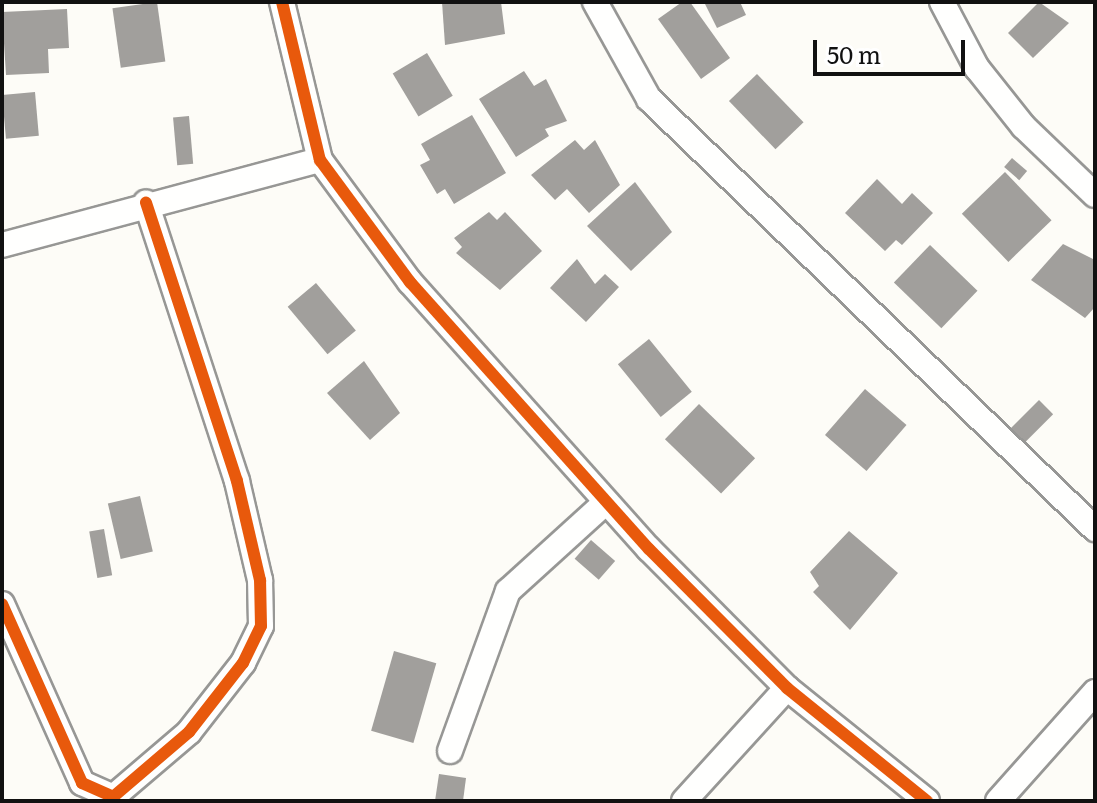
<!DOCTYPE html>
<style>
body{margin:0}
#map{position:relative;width:1097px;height:803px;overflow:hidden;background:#fdfcf7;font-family:Literata,serif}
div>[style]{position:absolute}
.building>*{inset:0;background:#a19f9c;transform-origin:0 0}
.roads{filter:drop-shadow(2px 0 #979795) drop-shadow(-2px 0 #979795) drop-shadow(0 2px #979795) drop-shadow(0 -2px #979795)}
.minor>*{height:24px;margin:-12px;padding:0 12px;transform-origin:12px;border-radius:12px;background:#fffffe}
.cycleway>*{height:12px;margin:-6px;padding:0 6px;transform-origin:6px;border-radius:6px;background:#e8590c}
span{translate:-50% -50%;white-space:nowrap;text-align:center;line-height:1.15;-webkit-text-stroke:8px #fff;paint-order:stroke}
.frame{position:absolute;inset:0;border:4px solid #111;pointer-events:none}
.scale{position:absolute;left:813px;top:40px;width:152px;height:36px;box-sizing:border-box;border:4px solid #111;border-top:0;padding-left:10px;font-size:24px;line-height:28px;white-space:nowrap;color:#111;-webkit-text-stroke:6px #fff;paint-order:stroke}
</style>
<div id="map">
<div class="building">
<i style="left:157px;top:2px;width:60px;height:45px;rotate:82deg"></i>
<i style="clip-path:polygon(442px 2px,501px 2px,505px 34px,445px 45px)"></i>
<i style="clip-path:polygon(682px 2px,690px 2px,730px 58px,701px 79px,658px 19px)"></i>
<i style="clip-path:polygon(704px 2px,740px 2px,746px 15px,717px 28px)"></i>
<i style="clip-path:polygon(1039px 2px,1069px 23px,1033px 58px,1008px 33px)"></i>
<i style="clip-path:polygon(67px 9px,69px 48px,48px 49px,49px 73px,6px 75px,2px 12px)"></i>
<i style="left:427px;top:53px;width:50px;height:40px;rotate:59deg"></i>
<i style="clip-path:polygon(524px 71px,534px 86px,546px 79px,567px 121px,545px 129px,549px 136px,516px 157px,479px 99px)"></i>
<i style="left:757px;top:74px;width:67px;height:39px;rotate:46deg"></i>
<i style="left:35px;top:92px;width:44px;height:33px;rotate:85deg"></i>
<i style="clip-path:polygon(472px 115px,506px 173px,454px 204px,445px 189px,437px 194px,420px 165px,430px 160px,421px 144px)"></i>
<i style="left:189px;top:116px;width:48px;height:16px;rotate:85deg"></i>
<i style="clip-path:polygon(575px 140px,584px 150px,595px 140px,620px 185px,589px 213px,567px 189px,555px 200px,531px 175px)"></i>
<i style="left:1012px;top:158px;width:20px;height:12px;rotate:41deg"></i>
<i style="left:1005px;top:172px;width:67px;height:60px;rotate:46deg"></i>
<i style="clip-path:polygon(877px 179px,902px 204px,912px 193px,933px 213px,902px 245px,896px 240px,885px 251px,845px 213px)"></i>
<i style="clip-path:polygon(635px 182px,672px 232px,631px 271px,587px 226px)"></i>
<i style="clip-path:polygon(489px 212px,497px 220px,505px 212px,542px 251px,500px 290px,456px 253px,462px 247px,454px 238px)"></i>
<i style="clip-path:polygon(1063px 244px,1095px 260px,1095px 307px,1085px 318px,1031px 280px)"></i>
<i style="left:930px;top:245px;width:66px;height:52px;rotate:44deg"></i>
<i style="clip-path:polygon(577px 259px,595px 284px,605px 274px,619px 287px,586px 322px,550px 288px)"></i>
<i style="left:316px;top:283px;width:62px;height:37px;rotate:50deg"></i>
<i style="left:649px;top:339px;width:68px;height:40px;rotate:51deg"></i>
<i style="clip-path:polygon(364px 361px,400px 413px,370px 440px,327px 393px)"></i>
<i style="left:865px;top:389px;width:55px;height:61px;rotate:41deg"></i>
<i style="left:1039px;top:400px;width:20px;height:41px;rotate:45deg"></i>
<i style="left:699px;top:404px;width:78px;height:49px;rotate:44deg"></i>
<i style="left:140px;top:496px;width:57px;height:33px;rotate:77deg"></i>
<i style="left:104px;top:529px;width:47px;height:15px;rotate:80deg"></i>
<i style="clip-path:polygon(849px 531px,898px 573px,850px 630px,813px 592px,819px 586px,810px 572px)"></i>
<i style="left:591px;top:540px;width:32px;height:25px;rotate:41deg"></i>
<i style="left:394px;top:651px;width:44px;height:83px;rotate:16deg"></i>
<i style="clip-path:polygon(439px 774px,466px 778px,463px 801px,435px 801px)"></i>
</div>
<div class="roads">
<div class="minor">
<i style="left:282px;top:2px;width:163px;rotate:76.5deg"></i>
<i style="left:320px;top:160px;width:152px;rotate:53.6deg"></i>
<i style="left:410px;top:282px;width:358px;rotate:48.2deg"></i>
<i style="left:649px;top:549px;width:196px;rotate:45.2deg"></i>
<i style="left:787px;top:688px;width:180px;rotate:38.9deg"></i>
<i style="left:595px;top:2px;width:111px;rotate:60.9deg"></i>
<i style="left:649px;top:99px;width:620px;rotate:43.95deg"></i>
<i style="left:942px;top:2px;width:75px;rotate:62.1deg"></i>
<i style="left:977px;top:68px;width:75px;rotate:51.5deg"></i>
<i style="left:1024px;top:127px;width:98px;rotate:43.8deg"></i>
<i style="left:2px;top:245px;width:329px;rotate:-15deg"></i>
<i style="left:2px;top:604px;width:196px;rotate:65.9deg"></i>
<i style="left:82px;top:783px;width:34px;rotate:24deg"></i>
<i style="left:113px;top:797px;width:100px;rotate:-40.5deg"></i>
<i style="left:189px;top:732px;width:88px;rotate:-52deg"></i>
<i style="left:243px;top:663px;width:41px;rotate:-64.1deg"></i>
<i style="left:261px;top:626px;width:46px;rotate:-91.2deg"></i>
<i style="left:260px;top:580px;width:102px;rotate:-103.1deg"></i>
<i style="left:237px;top:481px;width:293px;rotate:-108.1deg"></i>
<i style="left:450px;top:751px;width:170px;rotate:-70.1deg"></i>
<i style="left:508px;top:591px;width:131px;rotate:-42.2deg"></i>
<i style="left:684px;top:801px;width:153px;rotate:-47.7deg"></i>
<i style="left:998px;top:801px;width:146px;rotate:-48.3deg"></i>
</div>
</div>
<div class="cycleway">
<i style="left:282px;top:2px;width:163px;rotate:76.5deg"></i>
<i style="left:320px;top:160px;width:152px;rotate:53.6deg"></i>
<i style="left:410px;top:282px;width:358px;rotate:48.2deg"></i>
<i style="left:649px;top:549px;width:196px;rotate:45.2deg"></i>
<i style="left:787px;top:688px;width:180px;rotate:38.9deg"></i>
<i style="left:2px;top:604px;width:196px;rotate:65.9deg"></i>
<i style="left:82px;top:783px;width:34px;rotate:24deg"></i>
<i style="left:113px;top:797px;width:100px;rotate:-40.5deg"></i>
<i style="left:189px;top:732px;width:88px;rotate:-52deg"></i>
<i style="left:243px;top:663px;width:41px;rotate:-64.1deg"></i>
<i style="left:261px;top:626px;width:46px;rotate:-91.2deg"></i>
<i style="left:260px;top:580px;width:102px;rotate:-103.1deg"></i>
<i style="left:237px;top:481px;width:293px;rotate:-108.1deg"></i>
</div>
<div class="frame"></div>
<div class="scale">50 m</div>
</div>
